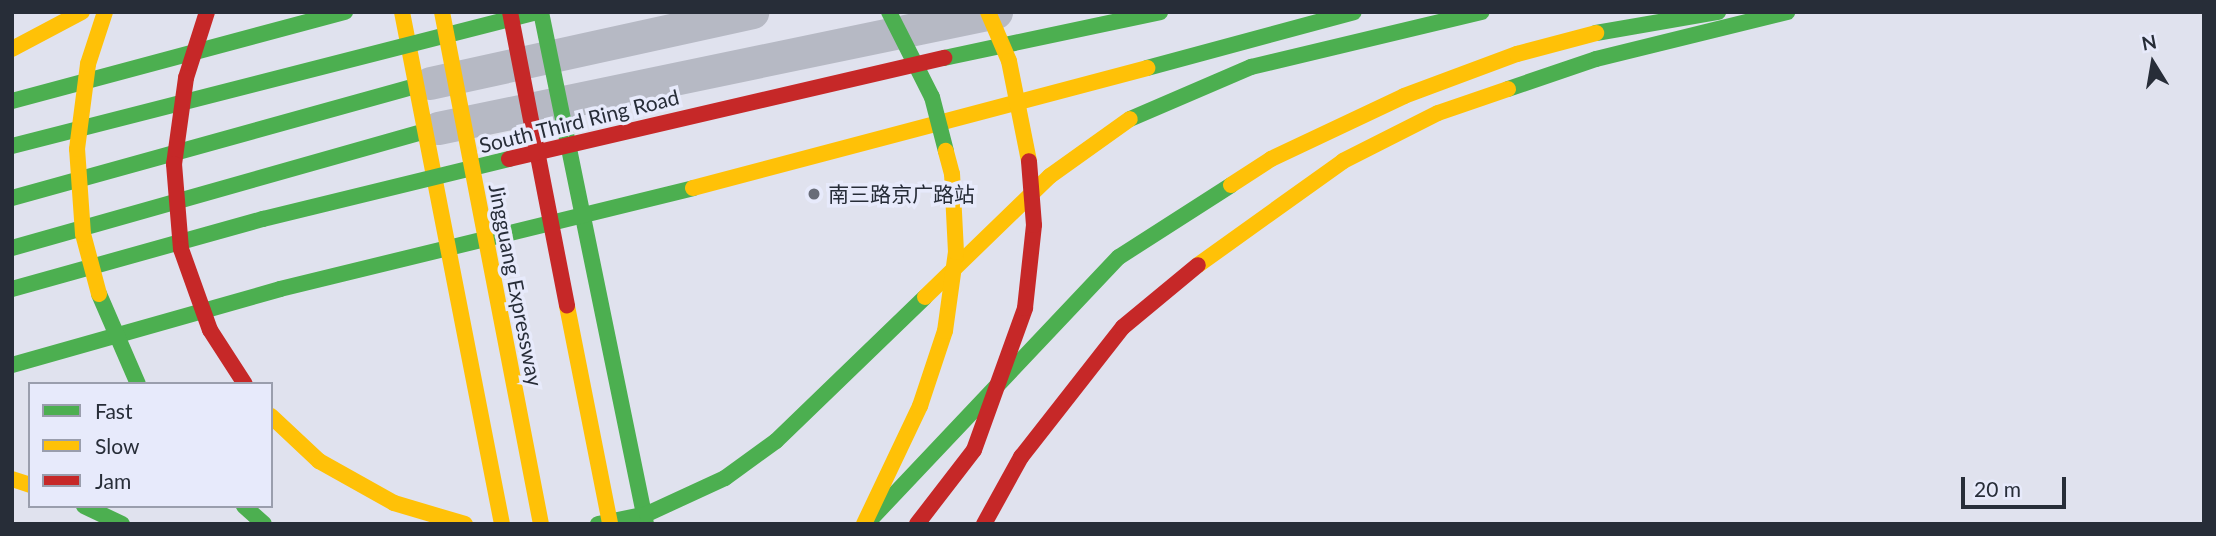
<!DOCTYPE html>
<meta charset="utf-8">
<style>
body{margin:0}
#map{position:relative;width:2216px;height:536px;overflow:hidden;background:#e0e2ee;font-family:Lato,"Noto Sans SC",sans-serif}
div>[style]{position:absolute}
.street>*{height:33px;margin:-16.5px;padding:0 16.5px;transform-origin:16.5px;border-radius:16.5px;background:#b6b9c4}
.fast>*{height:16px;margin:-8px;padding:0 8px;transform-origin:8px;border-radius:8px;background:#4caf50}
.slow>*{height:16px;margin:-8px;padding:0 8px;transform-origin:8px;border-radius:8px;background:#ffc107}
.jam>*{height:16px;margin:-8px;padding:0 8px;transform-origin:8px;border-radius:8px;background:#c62828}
.fast-bridge>*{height:16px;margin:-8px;padding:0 8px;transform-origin:8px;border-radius:8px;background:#4caf50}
.slow-bridge>*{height:16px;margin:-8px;padding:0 8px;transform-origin:8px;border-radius:8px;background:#ffc107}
.jam-bridge>*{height:16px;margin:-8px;padding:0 8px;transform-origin:8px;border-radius:8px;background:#c62828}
.dots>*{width:19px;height:19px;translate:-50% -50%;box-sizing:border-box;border:4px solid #e7eafb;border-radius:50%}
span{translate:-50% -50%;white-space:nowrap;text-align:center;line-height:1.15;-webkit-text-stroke:7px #e7eafb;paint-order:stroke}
.street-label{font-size:21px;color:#272d38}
.poi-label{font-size:21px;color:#272d38}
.left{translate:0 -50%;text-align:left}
.frame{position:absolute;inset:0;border:14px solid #272d38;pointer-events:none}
.legend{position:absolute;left:28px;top:382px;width:245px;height:126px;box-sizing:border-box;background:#e7eafb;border:2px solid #9a9ead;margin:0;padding:9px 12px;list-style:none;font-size:21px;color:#272d38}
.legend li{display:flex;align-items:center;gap:14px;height:35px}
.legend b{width:35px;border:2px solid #9a9ead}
.north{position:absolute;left:2118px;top:28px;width:70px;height:70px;-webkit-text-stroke:5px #e7eafb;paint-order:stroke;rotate:349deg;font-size:19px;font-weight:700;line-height:28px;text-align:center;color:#272d38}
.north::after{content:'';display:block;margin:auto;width:24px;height:32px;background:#272d38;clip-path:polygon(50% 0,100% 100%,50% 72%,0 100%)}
.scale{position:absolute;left:1961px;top:477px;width:105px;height:32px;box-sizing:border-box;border:4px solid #272d38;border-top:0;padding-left:9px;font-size:21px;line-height:24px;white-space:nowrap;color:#272d38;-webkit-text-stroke:5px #e7eafb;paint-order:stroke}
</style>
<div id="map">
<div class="street">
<i style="left:430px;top:83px;width:330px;rotate:-12.4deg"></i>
<i style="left:438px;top:128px;width:570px;rotate:-11.74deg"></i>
</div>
<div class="fast">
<i style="left:541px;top:12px;width:523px;rotate:78.41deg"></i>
<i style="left:1596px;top:33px;width:124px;rotate:-9.8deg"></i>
<i style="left:1147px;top:68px;width:214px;rotate:-15.1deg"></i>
<i style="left:1508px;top:89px;width:93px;rotate:-18.8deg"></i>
<i style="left:1596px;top:59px;width:197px;rotate:-13.8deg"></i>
<i style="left:12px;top:101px;width:345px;rotate:-15deg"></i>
<i style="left:12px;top:198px;width:419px;rotate:-15.5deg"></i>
<i style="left:12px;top:248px;width:429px;rotate:-15.8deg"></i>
<i style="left:12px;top:365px;width:279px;rotate:-15.8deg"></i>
<i style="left:280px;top:289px;width:425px;rotate:-13.7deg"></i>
<i style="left:84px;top:506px;width:42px;rotate:25.3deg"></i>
<i style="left:244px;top:506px;width:27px;rotate:42deg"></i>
<i style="left:870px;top:520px;width:362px;rotate:-46.6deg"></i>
<i style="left:1119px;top:257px;width:133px;rotate:-32.7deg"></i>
</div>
<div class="slow">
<i style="left:402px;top:12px;width:522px;rotate:78.95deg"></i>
<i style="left:12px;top:49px;width:79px;rotate:-27.9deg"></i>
<i style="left:1231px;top:185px;width:48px;rotate:-33deg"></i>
<i style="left:1271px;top:159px;width:147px;rotate:-25.3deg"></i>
<i style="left:1404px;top:96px;width:121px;rotate:-20.4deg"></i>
<i style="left:1517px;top:54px;width:82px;rotate:-14.9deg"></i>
<i style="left:693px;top:188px;width:470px;rotate:-14.8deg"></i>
<i style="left:1198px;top:265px;width:178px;rotate:-35.6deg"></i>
<i style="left:1343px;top:161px;width:106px;rotate:-26.8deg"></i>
<i style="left:1438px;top:113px;width:74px;rotate:-18.9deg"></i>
<i style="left:271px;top:416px;width:66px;rotate:43.2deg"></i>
<i style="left:319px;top:461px;width:86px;rotate:29.2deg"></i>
<i style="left:394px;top:503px;width:74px;rotate:16.5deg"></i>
<i style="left:12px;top:479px;width:19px;rotate:18deg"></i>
</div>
<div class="jam">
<i style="left:984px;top:524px;width:77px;rotate:-61.1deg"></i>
<i style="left:1021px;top:457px;width:165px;rotate:-51.9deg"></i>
<i style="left:1123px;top:327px;width:97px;rotate:-39.6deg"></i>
</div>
<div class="fast-bridge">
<i style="left:889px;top:12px;width:95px;rotate:63.2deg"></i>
<i style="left:932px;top:97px;width:56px;rotate:75.5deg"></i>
<i style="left:944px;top:58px;width:221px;rotate:-12deg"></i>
<i style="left:1130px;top:119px;width:132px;rotate:-23.3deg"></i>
<i style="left:1251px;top:67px;width:237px;rotate:-13.4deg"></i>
<i style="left:12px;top:146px;width:542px;rotate:-14.32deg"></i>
<i style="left:12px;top:289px;width:261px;rotate:-15.6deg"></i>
<i style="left:263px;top:219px;width:253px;rotate:-13.7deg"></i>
<i style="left:99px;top:294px;width:98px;rotate:66.6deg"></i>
<i style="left:598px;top:524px;width:50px;rotate:-11.5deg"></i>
<i style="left:647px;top:514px;width:86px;rotate:-24.8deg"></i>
<i style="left:725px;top:478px;width:63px;rotate:-36deg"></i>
<i style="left:776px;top:441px;width:207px;rotate:-44deg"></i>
</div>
<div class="slow-bridge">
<i style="left:442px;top:12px;width:521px;rotate:79.06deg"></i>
<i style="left:988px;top:12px;width:53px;rotate:66.8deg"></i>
<i style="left:1009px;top:61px;width:102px;rotate:78.7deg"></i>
<i style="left:99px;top:294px;width:62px;rotate:-104.9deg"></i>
<i style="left:83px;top:234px;width:85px;rotate:-94deg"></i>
<i style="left:77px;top:149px;width:86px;rotate:-82.6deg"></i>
<i style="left:88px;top:64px;width:55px;rotate:-71.9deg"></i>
<i style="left:925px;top:297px;width:174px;rotate:-44.1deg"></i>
<i style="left:1050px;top:176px;width:98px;rotate:-35.5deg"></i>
<i style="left:567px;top:306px;width:222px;rotate:78.8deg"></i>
<i style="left:864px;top:524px;width:131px;rotate:-64.6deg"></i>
<i style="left:920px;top:406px;width:79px;rotate:-71.6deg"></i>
<i style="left:945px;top:331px;width:80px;rotate:-82.1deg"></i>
<i style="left:956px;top:252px;width:78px;rotate:-92.9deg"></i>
<i style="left:952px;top:174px;width:24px;rotate:-105deg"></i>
</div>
<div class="jam-bridge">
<i style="left:207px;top:12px;width:69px;rotate:107.7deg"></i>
<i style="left:186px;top:78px;width:87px;rotate:97.9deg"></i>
<i style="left:174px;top:164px;width:85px;rotate:85.3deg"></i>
<i style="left:181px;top:249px;width:86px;rotate:70.3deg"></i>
<i style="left:210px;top:330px;width:64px;rotate:57.1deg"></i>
<i style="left:510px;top:12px;width:299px;rotate:79deg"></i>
<i style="left:509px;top:159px;width:447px;rotate:-13.1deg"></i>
<i style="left:917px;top:524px;width:93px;rotate:-52.4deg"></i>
<i style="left:974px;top:450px;width:151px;rotate:-70.2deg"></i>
<i style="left:1025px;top:308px;width:83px;rotate:-83.8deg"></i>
<i style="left:1034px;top:225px;width:64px;rotate:-94.5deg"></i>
</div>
<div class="dots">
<i style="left:814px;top:194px;background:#686c78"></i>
</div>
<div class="street-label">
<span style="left:579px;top:121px;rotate:-14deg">South Third Ring Road</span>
<span style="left:516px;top:285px;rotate:79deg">Jingguang Expressway</span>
</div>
<div class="poi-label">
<span class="left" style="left:828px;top:194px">南三路京广路站</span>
</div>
<div class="frame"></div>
<ul class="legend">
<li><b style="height:9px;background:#4caf50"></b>Fast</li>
<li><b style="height:9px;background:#ffc107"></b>Slow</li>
<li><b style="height:9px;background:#c62828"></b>Jam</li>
</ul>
<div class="north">N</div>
<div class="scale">20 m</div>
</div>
